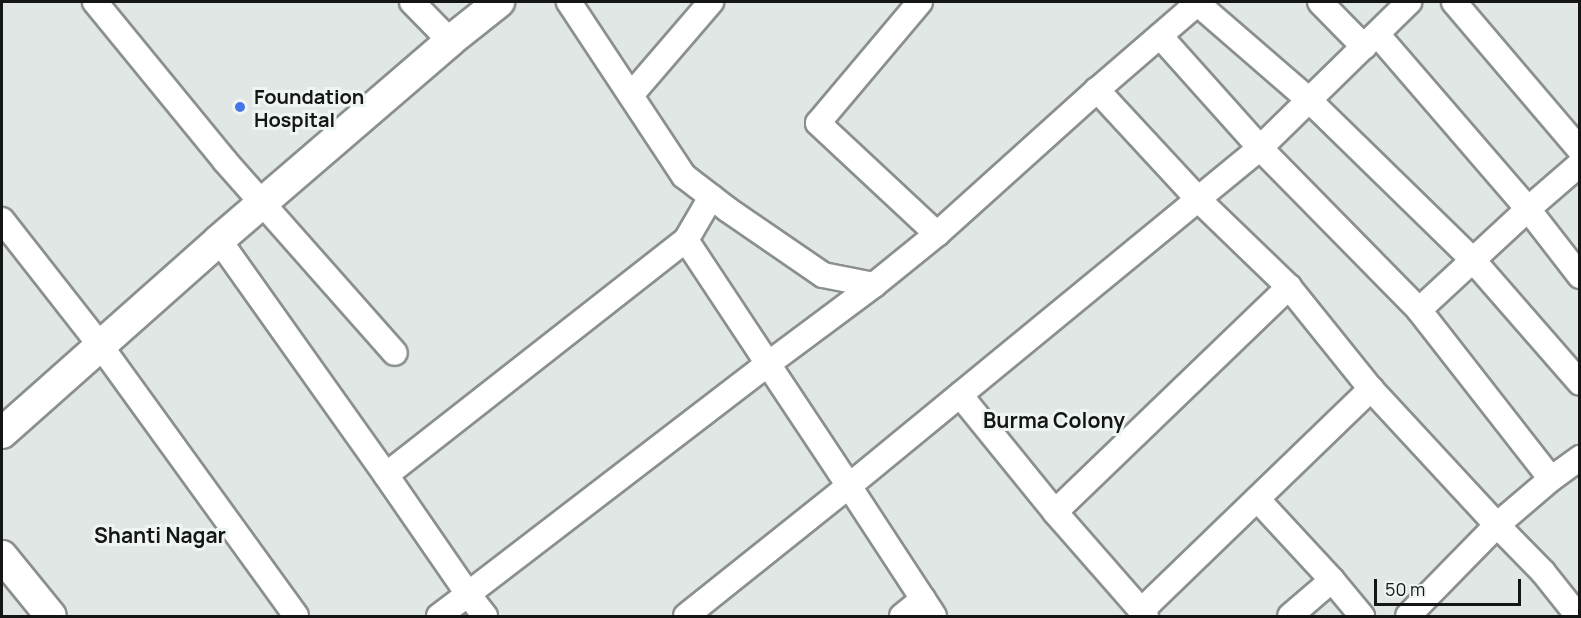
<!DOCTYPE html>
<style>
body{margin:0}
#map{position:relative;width:1581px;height:618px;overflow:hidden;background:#e1e7e4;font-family:Manrope,sans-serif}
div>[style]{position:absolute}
.roads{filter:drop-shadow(2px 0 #8b908e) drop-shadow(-2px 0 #8b908e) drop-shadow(0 2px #8b908e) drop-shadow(0 -2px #8b908e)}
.minor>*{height:24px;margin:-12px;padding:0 12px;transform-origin:12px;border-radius:12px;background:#fff}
.tertiary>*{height:30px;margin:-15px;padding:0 15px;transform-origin:15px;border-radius:15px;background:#fff}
.dots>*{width:16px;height:16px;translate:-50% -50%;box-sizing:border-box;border:3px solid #eff5f2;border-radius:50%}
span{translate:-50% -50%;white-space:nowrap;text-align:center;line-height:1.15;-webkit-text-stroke:6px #eff5f2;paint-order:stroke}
.poi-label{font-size:20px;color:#141615;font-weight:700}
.left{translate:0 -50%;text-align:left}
.neighbourhood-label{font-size:21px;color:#141615;font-weight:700}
.frame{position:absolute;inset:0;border:3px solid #141615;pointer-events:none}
.scale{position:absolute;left:1374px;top:579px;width:147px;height:27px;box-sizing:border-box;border:3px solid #141615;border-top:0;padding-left:8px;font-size:18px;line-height:21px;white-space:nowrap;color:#141615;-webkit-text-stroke:4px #eff5f2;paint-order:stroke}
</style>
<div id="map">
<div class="roads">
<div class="minor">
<i style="left:95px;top:2px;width:205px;rotate:50.7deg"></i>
<i style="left:225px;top:161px;width:256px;rotate:48.5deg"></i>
<i style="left:412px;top:2px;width:54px;rotate:45.7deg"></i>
<i style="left:920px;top:2px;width:158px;rotate:130.1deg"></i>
<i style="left:818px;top:123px;width:163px;rotate:43deg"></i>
<i style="left:1320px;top:2px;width:63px;rotate:45.6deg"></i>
<i style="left:1454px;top:2px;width:194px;rotate:49.6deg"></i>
<i style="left:1197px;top:3px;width:148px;rotate:40.9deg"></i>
<i style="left:1309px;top:100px;width:228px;rotate:44.3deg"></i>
<i style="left:1472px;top:259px;width:164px;rotate:48.9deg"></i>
<i style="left:1377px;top:34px;width:231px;rotate:49.2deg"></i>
<i style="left:1528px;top:209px;width:69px;rotate:-40.9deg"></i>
<i style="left:1160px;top:36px;width:150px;rotate:48.2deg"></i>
<i style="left:1260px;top:148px;width:227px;rotate:45.5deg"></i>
<i style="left:1419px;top:310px;width:149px;rotate:-42.8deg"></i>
<i style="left:1528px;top:209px;width:85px;rotate:52.2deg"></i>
<i style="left:1097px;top:90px;width:135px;rotate:-40.8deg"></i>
<i style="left:631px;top:95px;width:123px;rotate:-49.3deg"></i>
<i style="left:2px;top:220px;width:159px;rotate:51.9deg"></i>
<i style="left:100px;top:345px;width:334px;rotate:54.1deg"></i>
<i style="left:219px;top:240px;width:288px;rotate:54.6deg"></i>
<i style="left:686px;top:240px;width:50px;rotate:-59.8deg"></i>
<i style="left:1419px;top:310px;width:214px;rotate:52deg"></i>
<i style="left:1371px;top:389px;width:185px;rotate:47.2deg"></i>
<i style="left:1497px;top:525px;width:127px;rotate:134.4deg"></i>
<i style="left:960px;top:395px;width:151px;rotate:50.9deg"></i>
<i style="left:1055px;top:512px;width:138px;rotate:48.8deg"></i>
<i style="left:1258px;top:500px;width:109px;rotate:47.2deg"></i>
<i style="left:1332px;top:580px;width:55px;rotate:139.4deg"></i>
<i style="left:1055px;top:512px;width:325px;rotate:-43.9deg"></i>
<i style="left:1332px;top:580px;width:47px;rotate:50.2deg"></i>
<i style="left:1141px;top:611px;width:320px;rotate:-44deg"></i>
<i style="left:1371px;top:389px;width:131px;rotate:-128.8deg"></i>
<i style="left:1289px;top:287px;width:127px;rotate:-136deg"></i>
<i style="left:1198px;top:199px;width:80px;rotate:-39.4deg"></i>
<i style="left:1260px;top:148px;width:209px;rotate:-44.4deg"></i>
<i style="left:439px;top:616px;width:36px;rotate:-37deg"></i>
<i style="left:468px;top:594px;width:145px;rotate:-124.6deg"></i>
<i style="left:386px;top:475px;width:381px;rotate:-38.1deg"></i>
<i style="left:686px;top:240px;width:149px;rotate:56.5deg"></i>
<i style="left:768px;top:364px;width:132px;rotate:-36.7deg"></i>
<i style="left:874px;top:285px;width:52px;rotate:-168.9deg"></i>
<i style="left:823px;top:275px;width:116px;rotate:-145.5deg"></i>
<i style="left:727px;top:209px;width:54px;rotate:-142.5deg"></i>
<i style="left:684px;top:176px;width:209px;rotate:-123.5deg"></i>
<i style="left:485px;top:616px;width:28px;rotate:-128deg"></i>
<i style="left:468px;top:594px;width:378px;rotate:-37.5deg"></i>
<i style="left:768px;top:364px;width:146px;rotate:56.4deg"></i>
<i style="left:849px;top:486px;width:452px;rotate:-39.4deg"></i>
<i style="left:1198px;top:199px;width:149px;rotate:-132.8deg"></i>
<i style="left:1097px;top:90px;width:215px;rotate:138deg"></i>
<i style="left:937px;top:234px;width:81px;rotate:141deg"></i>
<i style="left:686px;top:616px;width:208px;rotate:-38.6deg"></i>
<i style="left:849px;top:486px;width:135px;rotate:56.8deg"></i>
<i style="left:902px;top:616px;width:27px;rotate:-39deg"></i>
<i style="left:923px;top:599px;width:20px;rotate:57deg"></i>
<i style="left:1578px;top:616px;width:56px;rotate:-128.5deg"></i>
<i style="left:1543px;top:572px;width:66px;rotate:-134.4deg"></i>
<i style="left:1497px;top:525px;width:71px;rotate:-40.4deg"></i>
<i style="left:1551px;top:479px;width:36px;rotate:-36deg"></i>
</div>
<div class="tertiary">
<i style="left:2px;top:433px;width:290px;rotate:-41.6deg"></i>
<i style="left:219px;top:240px;width:305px;rotate:-40.7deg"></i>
<i style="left:450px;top:41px;width:63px;rotate:-38.5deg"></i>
<i style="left:2px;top:556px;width:77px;rotate:50.8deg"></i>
</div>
</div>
<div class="dots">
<i style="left:240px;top:107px;background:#4776e8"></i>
</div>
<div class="poi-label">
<span class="left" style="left:254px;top:108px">Foundation<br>Hospital</span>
</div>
<div class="neighbourhood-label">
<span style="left:1054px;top:420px">Burma Colony</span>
<span style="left:160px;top:535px">Shanti Nagar</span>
</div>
<div class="frame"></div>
<div class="scale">50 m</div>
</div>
